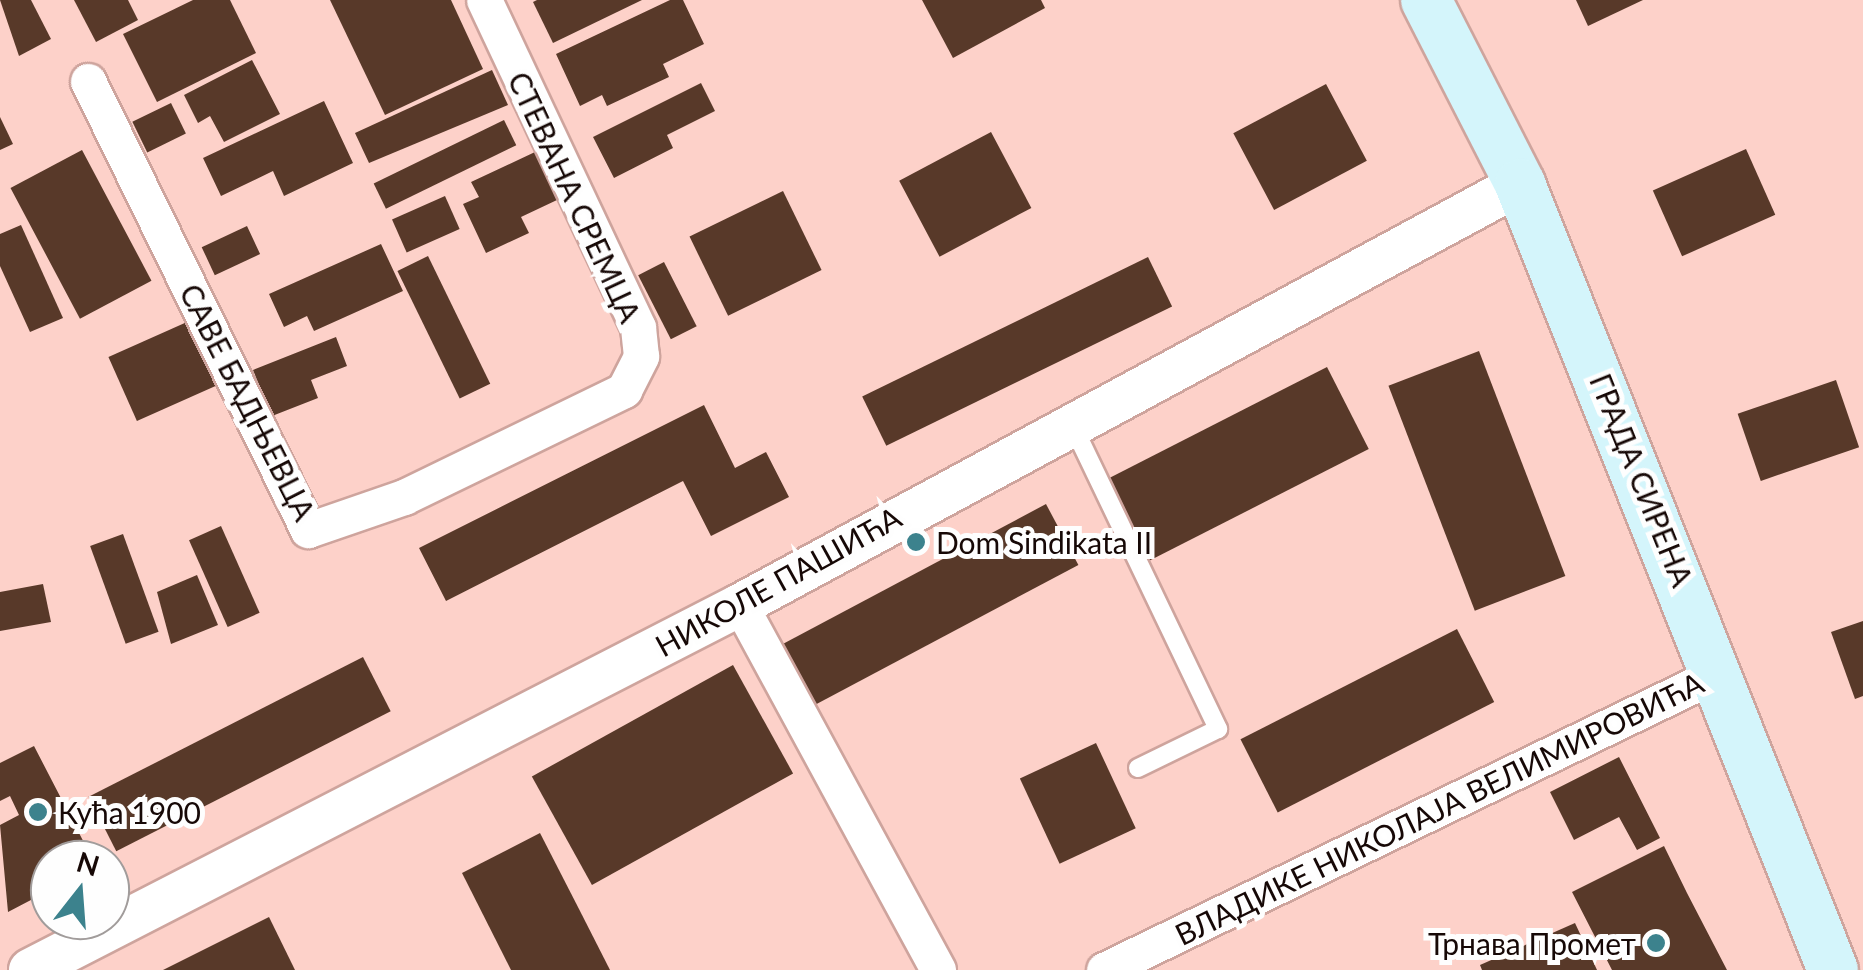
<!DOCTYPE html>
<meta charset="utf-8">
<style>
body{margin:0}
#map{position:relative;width:1863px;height:970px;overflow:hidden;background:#fdd1c9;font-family:Lato,sans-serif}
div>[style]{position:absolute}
.building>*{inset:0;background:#583929;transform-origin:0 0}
.roads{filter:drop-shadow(2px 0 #cea49d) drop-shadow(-2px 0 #cea49d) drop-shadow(0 2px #cea49d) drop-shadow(0 -2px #cea49d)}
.service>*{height:18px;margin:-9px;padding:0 9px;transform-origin:9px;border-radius:9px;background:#fff}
.minor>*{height:35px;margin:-17.5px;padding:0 17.5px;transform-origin:17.5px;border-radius:17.5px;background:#fff}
.tertiary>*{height:42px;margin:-21px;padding:0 21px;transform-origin:21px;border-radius:21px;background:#fff}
.secondary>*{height:50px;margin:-25px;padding:0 25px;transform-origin:25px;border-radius:25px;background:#d4f5fb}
.dots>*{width:28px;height:28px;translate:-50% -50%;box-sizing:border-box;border:5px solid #fefefe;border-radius:50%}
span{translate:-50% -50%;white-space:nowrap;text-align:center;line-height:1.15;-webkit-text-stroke:10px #fefefe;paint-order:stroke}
.street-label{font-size:30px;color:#160806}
.poi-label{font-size:30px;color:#160806}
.left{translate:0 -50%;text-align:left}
.right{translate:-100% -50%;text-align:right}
.north{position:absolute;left:30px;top:840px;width:100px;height:100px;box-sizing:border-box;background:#fefefe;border:2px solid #a19c9b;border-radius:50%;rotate:17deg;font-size:28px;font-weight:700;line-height:40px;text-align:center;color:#160806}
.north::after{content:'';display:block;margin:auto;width:35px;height:45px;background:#3c828d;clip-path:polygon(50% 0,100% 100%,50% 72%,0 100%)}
</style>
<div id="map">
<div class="building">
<i style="clip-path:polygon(0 0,31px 0,51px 39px,19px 56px)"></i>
<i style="clip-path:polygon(74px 0,128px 0,138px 20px,96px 42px)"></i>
<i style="clip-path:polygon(193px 0,230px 0,256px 53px,157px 102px,123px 34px)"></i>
<i style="clip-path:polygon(330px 0,451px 0,483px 69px,385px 115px)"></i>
<i style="clip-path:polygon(642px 0,553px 43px,533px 2px,537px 0)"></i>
<i style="clip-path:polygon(670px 0,683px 0,704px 44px,663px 64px,669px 77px,607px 106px,602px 95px,580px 106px,556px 54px)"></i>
<i style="clip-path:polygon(922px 0,1041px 0,1045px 8px,953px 58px)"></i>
<i style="clip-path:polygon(1576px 0,1643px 0,1588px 26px)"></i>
<i style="clip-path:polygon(252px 60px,280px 114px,224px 142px,210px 116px,198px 123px,184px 95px)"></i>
<i style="clip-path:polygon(492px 70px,508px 105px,369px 163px,355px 133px)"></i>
<i style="clip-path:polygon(701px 83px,715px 111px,667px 135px,673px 148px,614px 178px,593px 137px)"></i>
<i style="left:1326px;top:84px;width:87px;height:105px;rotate:62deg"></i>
<i style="clip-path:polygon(324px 101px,353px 163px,284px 196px,273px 171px,221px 196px,203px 158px)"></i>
<i style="left:171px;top:103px;width:34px;height:43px;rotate:64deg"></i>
<i style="clip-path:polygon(0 117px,13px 144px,0 150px)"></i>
<i style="left:504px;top:120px;width:28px;height:145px;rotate:64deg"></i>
<i style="left:991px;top:132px;width:86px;height:104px;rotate:62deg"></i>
<i style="left:1746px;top:149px;width:72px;height:102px;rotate:66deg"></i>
<i style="left:82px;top:150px;width:148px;height:81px;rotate:62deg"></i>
<i style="clip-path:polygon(535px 152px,557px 200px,521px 217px,529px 233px,486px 253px,463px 204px,479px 197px,471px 182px)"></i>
<i style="left:783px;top:191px;width:88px;height:104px;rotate:64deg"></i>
<i style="left:445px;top:196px;width:36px;height:58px;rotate:66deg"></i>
<i style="clip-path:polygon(21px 225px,63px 318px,30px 332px,0 266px,0 234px)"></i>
<i style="left:247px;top:226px;width:31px;height:50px;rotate:65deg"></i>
<i style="clip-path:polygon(381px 244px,403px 291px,314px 331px,307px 316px,284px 327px,269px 294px)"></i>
<i style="left:428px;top:256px;width:142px;height:34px;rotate:64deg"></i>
<i style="left:1148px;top:257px;width:55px;height:318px;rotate:64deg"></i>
<i style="left:664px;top:262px;width:72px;height:29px;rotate:63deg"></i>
<i style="left:187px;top:322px;width:70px;height:86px;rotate:66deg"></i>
<i style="clip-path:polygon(336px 337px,347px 366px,311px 380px,318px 398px,272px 416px,253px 370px)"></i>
<i style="left:1479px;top:351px;width:241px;height:97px;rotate:69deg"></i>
<i style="left:1327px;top:367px;width:92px;height:247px;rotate:63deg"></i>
<i style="left:1836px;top:380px;width:71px;height:104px;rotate:71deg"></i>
<i style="clip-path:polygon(704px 405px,735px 468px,766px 452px,789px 497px,711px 536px,683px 481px,446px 601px,419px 548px)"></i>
<i style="left:1046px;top:504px;width:69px;height:305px;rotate:62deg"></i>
<i style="left:221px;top:526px;width:95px;height:35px;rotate:66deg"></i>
<i style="left:123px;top:534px;width:104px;height:35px;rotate:70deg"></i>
<i style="clip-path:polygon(197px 575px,218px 625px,171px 644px,157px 592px)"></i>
<i style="clip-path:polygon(43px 584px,51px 622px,0 631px,0 592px)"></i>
<i style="clip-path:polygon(1863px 621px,1863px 696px,1855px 699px,1831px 632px)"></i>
<i style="left:1457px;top:629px;width:82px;height:243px;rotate:63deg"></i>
<i style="left:363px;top:657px;width:61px;height:308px;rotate:63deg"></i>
<i style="left:733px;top:665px;width:124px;height:230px;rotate:61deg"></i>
<i style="left:1096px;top:743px;width:94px;height:84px;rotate:65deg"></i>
<i style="clip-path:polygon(34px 746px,93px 860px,50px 860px,50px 890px,8px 912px,0 825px,19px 815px,10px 796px,0 801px,0 763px)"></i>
<i style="clip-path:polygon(1619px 757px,1660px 838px,1637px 850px,1619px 817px,1574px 840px,1550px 792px)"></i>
<i style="clip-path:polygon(540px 833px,580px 911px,610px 970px,511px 970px,462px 873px)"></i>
<i style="clip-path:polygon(1664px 846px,1687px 893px,1727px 970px,1612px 970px,1572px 892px)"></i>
<i style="clip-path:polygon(269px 917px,295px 970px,163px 970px)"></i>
<i style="clip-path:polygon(1575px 923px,1597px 970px,1482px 970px,1480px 965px)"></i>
</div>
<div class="roads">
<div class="service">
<i style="left:1073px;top:426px;width:336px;rotate:64.4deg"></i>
<i style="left:1218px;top:729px;width:89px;rotate:154deg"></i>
</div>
<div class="minor">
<i style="left:88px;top:81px;width:500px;rotate:63.9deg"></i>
<i style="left:308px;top:530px;width:102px;rotate:-19deg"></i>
<i style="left:404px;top:497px;width:245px;rotate:-25.9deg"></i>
<i style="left:624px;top:390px;width:38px;rotate:-63deg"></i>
<i style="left:641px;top:356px;width:29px;rotate:-96deg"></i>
<i style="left:638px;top:327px;width:361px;rotate:-115.2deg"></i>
<i style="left:740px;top:605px;width:415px;rotate:61.5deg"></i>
<i style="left:1104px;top:970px;width:683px;rotate:-25.78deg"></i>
</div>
<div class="tertiary">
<i style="left:30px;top:970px;width:798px;rotate:-27.21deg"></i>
<i style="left:740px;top:605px;width:886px;rotate:-28.36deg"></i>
</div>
<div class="secondary">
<i style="left:1426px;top:0;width:207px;rotate:62.9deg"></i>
<i style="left:1520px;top:184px;width:846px;rotate:68.29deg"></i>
</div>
</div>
<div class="dots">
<i style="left:916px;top:542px;background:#3c828d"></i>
<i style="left:38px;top:812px;background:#3c828d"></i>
<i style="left:1656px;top:943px;background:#3c828d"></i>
</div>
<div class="street-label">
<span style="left:575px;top:197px;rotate:65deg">СТЕВАНА СРЕМЦА</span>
<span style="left:248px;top:402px;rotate:63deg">САВЕ БАДЊЕВЦА</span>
<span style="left:1642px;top:480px;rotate:68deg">ГРАДА СИРЕНА</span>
<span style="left:778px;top:581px;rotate:-29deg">НИКОЛЕ ПАШИЋА</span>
<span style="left:1439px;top:808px;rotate:-26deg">ВЛАДИКЕ НИКОЛАЈА ВЕЛИМИРОВИЋА</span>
</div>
<div class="poi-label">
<span class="left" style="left:936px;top:542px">Dom Sindikata II</span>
<span class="left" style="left:58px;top:812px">Кућа 1900</span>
<span class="right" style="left:1636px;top:943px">Трнава Промет</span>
</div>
<div class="north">N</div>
</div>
